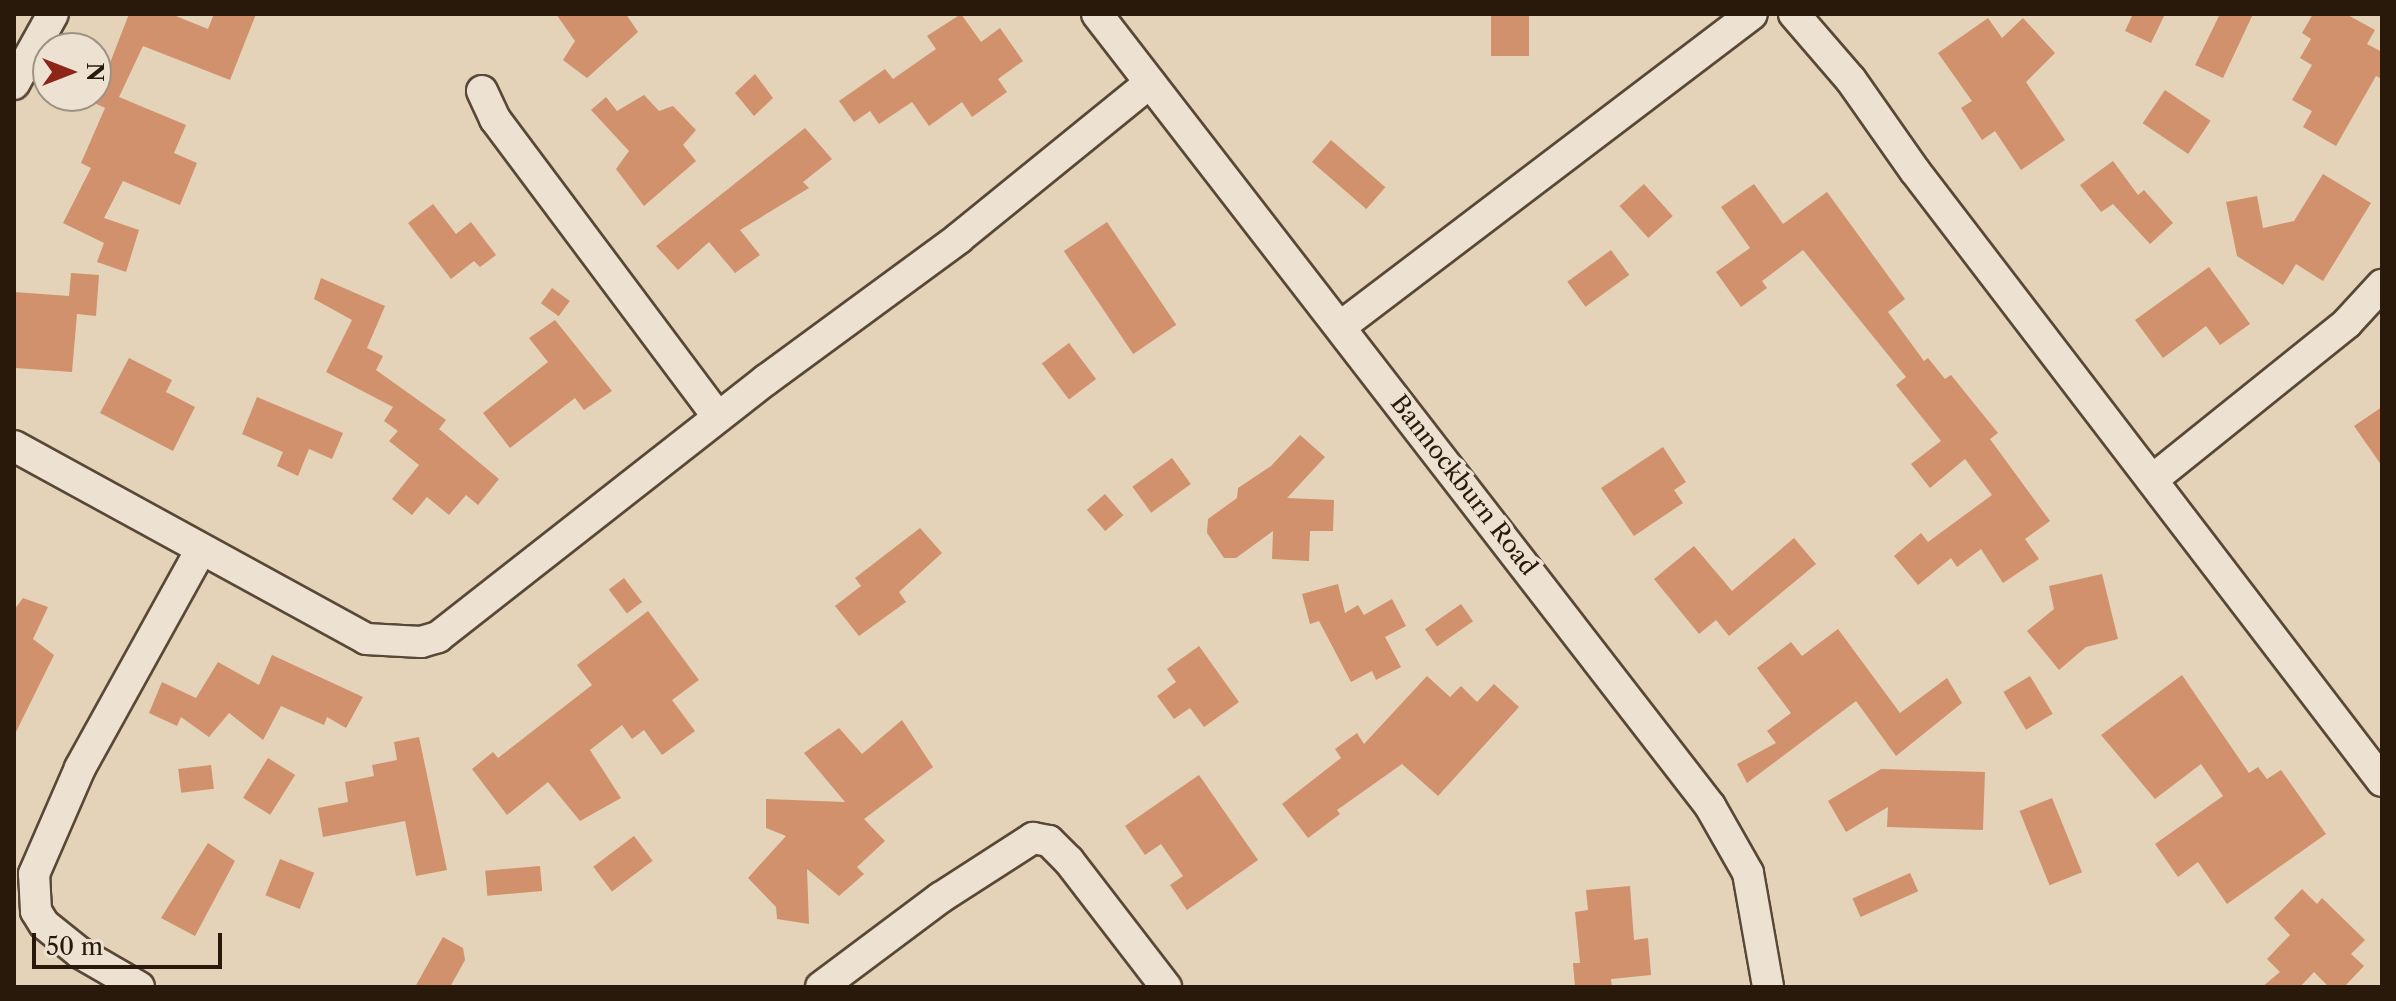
<!DOCTYPE html>
<style>
body{margin:0}
#map{position:relative;width:2396px;height:1001px;overflow:hidden;background:#e4d3b9;font-family:"Libre Caslon Text",serif}
div>[style]{position:absolute}
.building>*{inset:0;background:#d0916c;transform-origin:0 0}
.roads{filter:drop-shadow(2px 0 #584836) drop-shadow(-2px 0 #584836) drop-shadow(0 2px #584836) drop-shadow(0 -2px #584836)}
.minor>*{height:30px;margin:-15px;padding:0 15px;transform-origin:15px;border-radius:15px;background:#ede2d2}
span{translate:-50% -50%;white-space:nowrap;text-align:center;line-height:1.15;-webkit-text-stroke:7px #ede2d2;paint-order:stroke}
.street-label{font-size:24px;color:#29190b}
.frame{position:absolute;inset:0;border:16px solid #29190b;pointer-events:none}
.north{position:absolute;left:32px;top:32px;width:80px;height:80px;box-sizing:border-box;background:#ede2d2;border:2px solid #9f9282;border-radius:50%;rotate:90deg;font-size:22px;font-weight:700;line-height:32px;text-align:center;color:#29190b}
.north::after{content:'';display:block;margin:auto;width:28px;height:36px;background:#8f2418;clip-path:polygon(50% 0,100% 100%,50% 72%,0 100%)}
.scale{position:absolute;left:32px;top:933px;width:190px;height:36px;box-sizing:border-box;border:4px solid #29190b;border-top:0;padding-left:10px;font-size:24px;line-height:28px;white-space:nowrap;color:#29190b;-webkit-text-stroke:6px #ede2d2;paint-order:stroke}
</style>
<div id="map">
<div class="building">
<i style="clip-path:polygon(129px 14px,171px 14px,208px 29px,214px 14px,256px 14px,230px 80px,143px 46px,119px 97px,186px 125px,174px 153px,197px 163px,180px 205px,123px 181px,104px 218px,139px 230px,126px 272px,97px 262px,104px 243px,63px 223px,91px 168px,81px 163px,105px 108px,88px 100px,96px 96px,96px 82px,103px 66px,108px 68px)"></i>
<i style="clip-path:polygon(556px 14px,626px 14px,638px 32px,587px 78px,563px 60px,575px 41px)"></i>
<i style="clip-path:polygon(961px 14px,981px 42px,1000px 28px,1023px 61px,998px 79px,1007px 92px,972px 117px,962px 102px,929px 126px,912px 102px,879px 124px,870px 111px,854px 122px,839px 101px,885px 69px,893px 79px,936px 49px,927px 36px)"></i>
<i style="left:1491px;top:14px;width:38px;height:42px"></i>
<i style="clip-path:polygon(2133px 14px,2165px 14px,2151px 43px,2125px 31px)"></i>
<i style="clip-path:polygon(2220px 14px,2253px 14px,2223px 78px,2195px 65px)"></i>
<i style="clip-path:polygon(2313px 14px,2346px 14px,2375px 30px,2367px 44px,2382px 52px,2382px 79px,2376px 76px,2336px 146px,2303px 127px,2312px 111px,2292px 100px,2312px 65px,2300px 58px,2311px 39px,2302px 33px)"></i>
<i style="clip-path:polygon(1988px 18px,2002px 38px,2023px 18px,2055px 53px,2026px 82px,2065px 140px,2021px 170px,1995px 131px,1982px 140px,1961px 108px,1972px 101px,1938px 53px)"></i>
<i style="clip-path:polygon(755px 74px,773px 98px,754px 116px,735px 93px)"></i>
<i style="left:2165px;top:90px;width:55px;height:40px;rotate:34deg"></i>
<i style="clip-path:polygon(644px 95px,659px 111px,673px 106px,696px 130px,683px 145px,696px 161px,644px 206px,616px 169px,629px 151px,591px 110px,606px 97px,617px 111px)"></i>
<i style="clip-path:polygon(805px 128px,832px 159px,803px 182px,809px 188px,740px 230px,760px 255px,735px 273px,709px 242px,678px 270px,656px 246px)"></i>
<i style="left:1331px;top:140px;width:72px;height:29px;rotate:41deg"></i>
<i style="clip-path:polygon(2113px 161px,2138px 195px,2144px 190px,2173px 223px,2150px 244px,2113px 204px,2101px 212px,2080px 185px)"></i>
<i style="clip-path:polygon(2323px 174px,2371px 203px,2323px 281px,2296px 264px,2283px 285px,2237px 256px,2226px 202px,2257px 196px,2263px 228px,2294px 221px)"></i>
<i style="left:1644px;top:184px;width:43px;height:33px;rotate:48deg"></i>
<i style="clip-path:polygon(1754px 184px,1783px 224px,1827px 192px,1905px 299px,1888px 312px,1924px 361px,1928px 358px,1945px 379px,1951px 375px,1998px 433px,1990px 439px,2050px 521px,2025px 539px,2039px 559px,2003px 583px,1981px 549px,1957px 567px,1951px 558px,1918px 585px,1894px 556px,1921px 533px,1928px 542px,1992px 495px,1965px 459px,1930px 488px,1911px 464px,1941px 441px,1896px 385px,1906px 377px,1803px 250px,1762px 281px,1767px 288px,1741px 307px,1716px 272px,1750px 248px,1721px 207px)"></i>
<i style="clip-path:polygon(433px 204px,456px 234px,471px 222px,496px 255px,480px 267px,474px 261px,451px 279px,408px 223px)"></i>
<i style="left:1107px;top:222px;width:124px;height:52px;rotate:56deg"></i>
<i style="left:1611px;top:250px;width:31px;height:54px;rotate:54deg"></i>
<i style="clip-path:polygon(2209px 267px,2250px 324px,2220px 345px,2206px 326px,2163px 358px,2135px 320px)"></i>
<i style="clip-path:polygon(71px 273px,99px 275px,96px 316px,77px 314px,72px 372px,15px 368px,14px 292px,69px 296px)"></i>
<i style="clip-path:polygon(321px 278px,385px 306px,367px 348px,383px 356px,376px 370px,446px 420px,439px 429px,499px 479px,478px 505px,466px 495px,449px 515px,427px 497px,412px 515px,392px 499px,419px 465px,389px 441px,398px 431px,384px 421px,393px 407px,326px 372px,352px 320px,314px 299px)"></i>
<i style="left:552px;top:288px;width:22px;height:19px;rotate:36deg"></i>
<i style="clip-path:polygon(555px 320px,612px 391px,584px 410px,575px 398px,510px 448px,483px 413px,548px 362px,529px 338px)"></i>
<i style="left:1069px;top:343px;width:45px;height:34px;rotate:53deg"></i>
<i style="clip-path:polygon(129px 358px,172px 380px,166px 392px,195px 407px,173px 451px,100px 413px)"></i>
<i style="clip-path:polygon(257px 397px,343px 433px,332px 459px,309px 449px,298px 476px,277px 466px,283px 452px,242px 434px)"></i>
<i style="clip-path:polygon(2382px 407px,2382px 466px,2354px 426px)"></i>
<i style="clip-path:polygon(1300px 435px,1325px 457px,1287px 498px,1334px 500px,1333px 531px,1310px 531px,1309px 561px,1272px 559px,1273px 531px,1236px 558px,1224px 558px,1207px 533px,1208px 519px,1237px 498px,1238px 488px,1271px 466px)"></i>
<i style="clip-path:polygon(1663px 447px,1686px 482px,1674px 490px,1683px 503px,1634px 536px,1601px 488px)"></i>
<i style="left:1172px;top:458px;width:32px;height:49px;rotate:54deg"></i>
<i style="left:1105px;top:494px;width:28px;height:24px;rotate:49deg"></i>
<i style="clip-path:polygon(920px 528px,942px 553px,899px 592px,906px 602px,859px 636px,835px 606px,861px 586px,855px 578px)"></i>
<i style="clip-path:polygon(1794px 538px,1816px 564px,1729px 636px,1716px 620px,1699px 634px,1654px 579px,1694px 546px,1732px 591px)"></i>
<i style="clip-path:polygon(2102px 574px,2118px 639px,2086px 647px,2059px 670px,2027px 631px,2054px 609px,2049px 586px)"></i>
<i style="left:624px;top:578px;width:30px;height:19px;rotate:53deg"></i>
<i style="clip-path:polygon(1338px 584px,1345px 613px,1358px 605px,1364px 615px,1392px 599px,1406px 626px,1385px 637px,1401px 667px,1376px 680px,1372px 671px,1351px 682px,1319px 621px,1310px 624px,1302px 594px)"></i>
<i style="clip-path:polygon(23px 598px,48px 607px,33px 639px,54px 655px,14px 736px,14px 610px)"></i>
<i style="left:1461px;top:604px;width:21px;height:44px;rotate:55deg"></i>
<i style="clip-path:polygon(648px 611px,699px 680px,672px 700px,695px 731px,662px 755px,644px 730px,632px 739px,622px 725px,590px 750px,621px 798px,580px 821px,548px 782px,507px 815px,472px 769px,493px 752px,498px 758px,592px 685px,577px 665px)"></i>
<i style="clip-path:polygon(1838px 629px,1900px 713px,1947px 678px,1962px 703px,1896px 756px,1856px 701px,1747px 783px,1737px 764px,1776px 743px,1767px 731px,1791px 713px,1757px 668px,1791px 642px,1802px 656px)"></i>
<i style="clip-path:polygon(1199px 646px,1239px 702px,1204px 727px,1190px 708px,1174px 719px,1157px 696px,1176px 682px,1167px 669px)"></i>
<i style="clip-path:polygon(272px 655px,363px 697px,346px 728px,327px 717px,324px 725px,281px 706px,263px 740px,229px 713px,209px 737px,181px 717px,177px 726px,149px 713px,162px 682px,196px 698px,218px 662px,259px 685px)"></i>
<i style="clip-path:polygon(2182px 675px,2249px 773px,2258px 767px,2267px 779px,2281px 770px,2326px 834px,2227px 904px,2198px 862px,2178px 877px,2155px 844px,2223px 796px,2201px 764px,2155px 799px,2101px 735px)"></i>
<i style="clip-path:polygon(1427px 676px,1450px 697px,1461px 686px,1477px 702px,1494px 684px,1519px 707px,1438px 796px,1402px 764px,1337px 810px,1340px 814px,1308px 838px,1282px 804px,1341px 758px,1335px 749px,1357px 733px,1364px 744px)"></i>
<i style="left:2030px;top:676px;width:44px;height:31px;rotate:59deg"></i>
<i style="clip-path:polygon(902px 720px,933px 767px,864px 819px,885px 841px,857px 867px,864px 874px,839px 896px,807px 869px,809px 924px,777px 919px,776px 907px,748px 878px,786px 836px,766px 828px,766px 799px,845px 802px,804px 753px,839px 728px,862px 754px)"></i>
<i style="clip-path:polygon(419px 737px,447px 870px,416px 876px,405px 821px,323px 837px,318px 808px,348px 802px,345px 782px,374px 776px,372px 765px,397px 760px,394px 742px)"></i>
<i style="left:268px;top:758px;width:32px;height:47px;rotate:32deg"></i>
<i style="left:211px;top:765px;width:24px;height:33px;rotate:83deg"></i>
<i style="clip-path:polygon(1881px 769px,1985px 772px,1983px 830px,1887px 827px,1888px 807px,1846px 832px,1828px 801px)"></i>
<i style="clip-path:polygon(1199px 775px,1258px 860px,1187px 910px,1170px 885px,1183px 876px,1161px 844px,1145px 855px,1125px 826px)"></i>
<i style="left:2052px;top:798px;width:80px;height:35px;rotate:68deg"></i>
<i style="left:634px;top:836px;width:31px;height:51px;rotate:53deg"></i>
<i style="clip-path:polygon(208px 843px,235px 861px,195px 936px,161px 918px)"></i>
<i style="left:280px;top:859px;width:37px;height:39px;rotate:22deg"></i>
<i style="left:540px;top:866px;width:25px;height:55px;rotate:85deg"></i>
<i style="left:1910px;top:873px;width:20px;height:63px;rotate:66deg"></i>
<i style="clip-path:polygon(1630px 886px,1634px 940px,1648px 938px,1651px 975px,1611px 979px,1612px 987px,1575px 987px,1573px 963px,1580px 963px,1575px 912px,1588px 910px,1586px 890px)"></i>
<i style="clip-path:polygon(2302px 889px,2317px 904px,2322px 898px,2365px 940px,2351px 954px,2364px 966px,2344px 987px,2329px 987px,2314px 972px,2300px 987px,2262px 987px,2280px 972px,2267px 959px,2290px 935px,2274px 918px)"></i>
<i style="clip-path:polygon(443px 937px,463px 948px,465px 960px,450px 987px,415px 987px)"></i>
</div>
<div class="roads">
<div class="minor">
<i style="left:1097px;top:14px;width:1002px;rotate:52.26deg"></i>
<i style="left:1710px;top:806px;width:77px;rotate:60.4deg"></i>
<i style="left:1748px;top:873px;width:116px;rotate:80deg"></i>
<i style="left:1794px;top:14px;width:87px;rotate:49.2deg"></i>
<i style="left:1851px;top:80px;width:111px;rotate:54.9deg"></i>
<i style="left:1915px;top:171px;width:768px;rotate:52.56deg"></i>
<i style="left:14px;top:84px;width:80px;rotate:-60.9deg"></i>
<i style="left:482px;top:91px;width:31px;rotate:65deg"></i>
<i style="left:495px;top:119px;width:372px;rotate:53.2deg"></i>
<i style="left:1340px;top:327px;width:517px;rotate:-37.22deg"></i>
<i style="left:14px;top:446px;width:401px;rotate:28.7deg"></i>
<i style="left:366px;top:639px;width:55px;rotate:3.1deg"></i>
<i style="left:421px;top:642px;width:18px;rotate:-16deg"></i>
<i style="left:438px;top:637px;width:417px;rotate:-38.1deg"></i>
<i style="left:766px;top:380px;width:240px;rotate:-36.3deg"></i>
<i style="left:959px;top:238px;width:246px;rotate:-39.1deg"></i>
<i style="left:2152px;top:480px;width:250px;rotate:-38.8deg"></i>
<i style="left:2347px;top:323px;width:52px;rotate:-47.4deg"></i>
<i style="left:139px;top:987px;width:68px;rotate:-150deg"></i>
<i style="left:80px;top:953px;width:46px;rotate:-141.1deg"></i>
<i style="left:44px;top:924px;width:15px;rotate:-122deg"></i>
<i style="left:36px;top:911px;width:37px;rotate:-93deg"></i>
<i style="left:34px;top:874px;width:116px;rotate:-66.5deg"></i>
<i style="left:80px;top:768px;width:249px;rotate:-61deg"></i>
<i style="left:821px;top:987px;width:149px;rotate:-36.8deg"></i>
<i style="left:940px;top:898px;width:111px;rotate:-32.8deg"></i>
<i style="left:1033px;top:838px;width:16px;rotate:11deg"></i>
<i style="left:1049px;top:841px;width:28px;rotate:45deg"></i>
<i style="left:1069px;top:861px;width:159px;rotate:52.4deg"></i>
</div>
</div>
<div class="street-label">
<span style="left:1464px;top:485px;rotate:52deg">Bannockburn Road</span>
</div>
<div class="frame"></div>
<div class="north">N</div>
<div class="scale">50 m</div>
</div>
